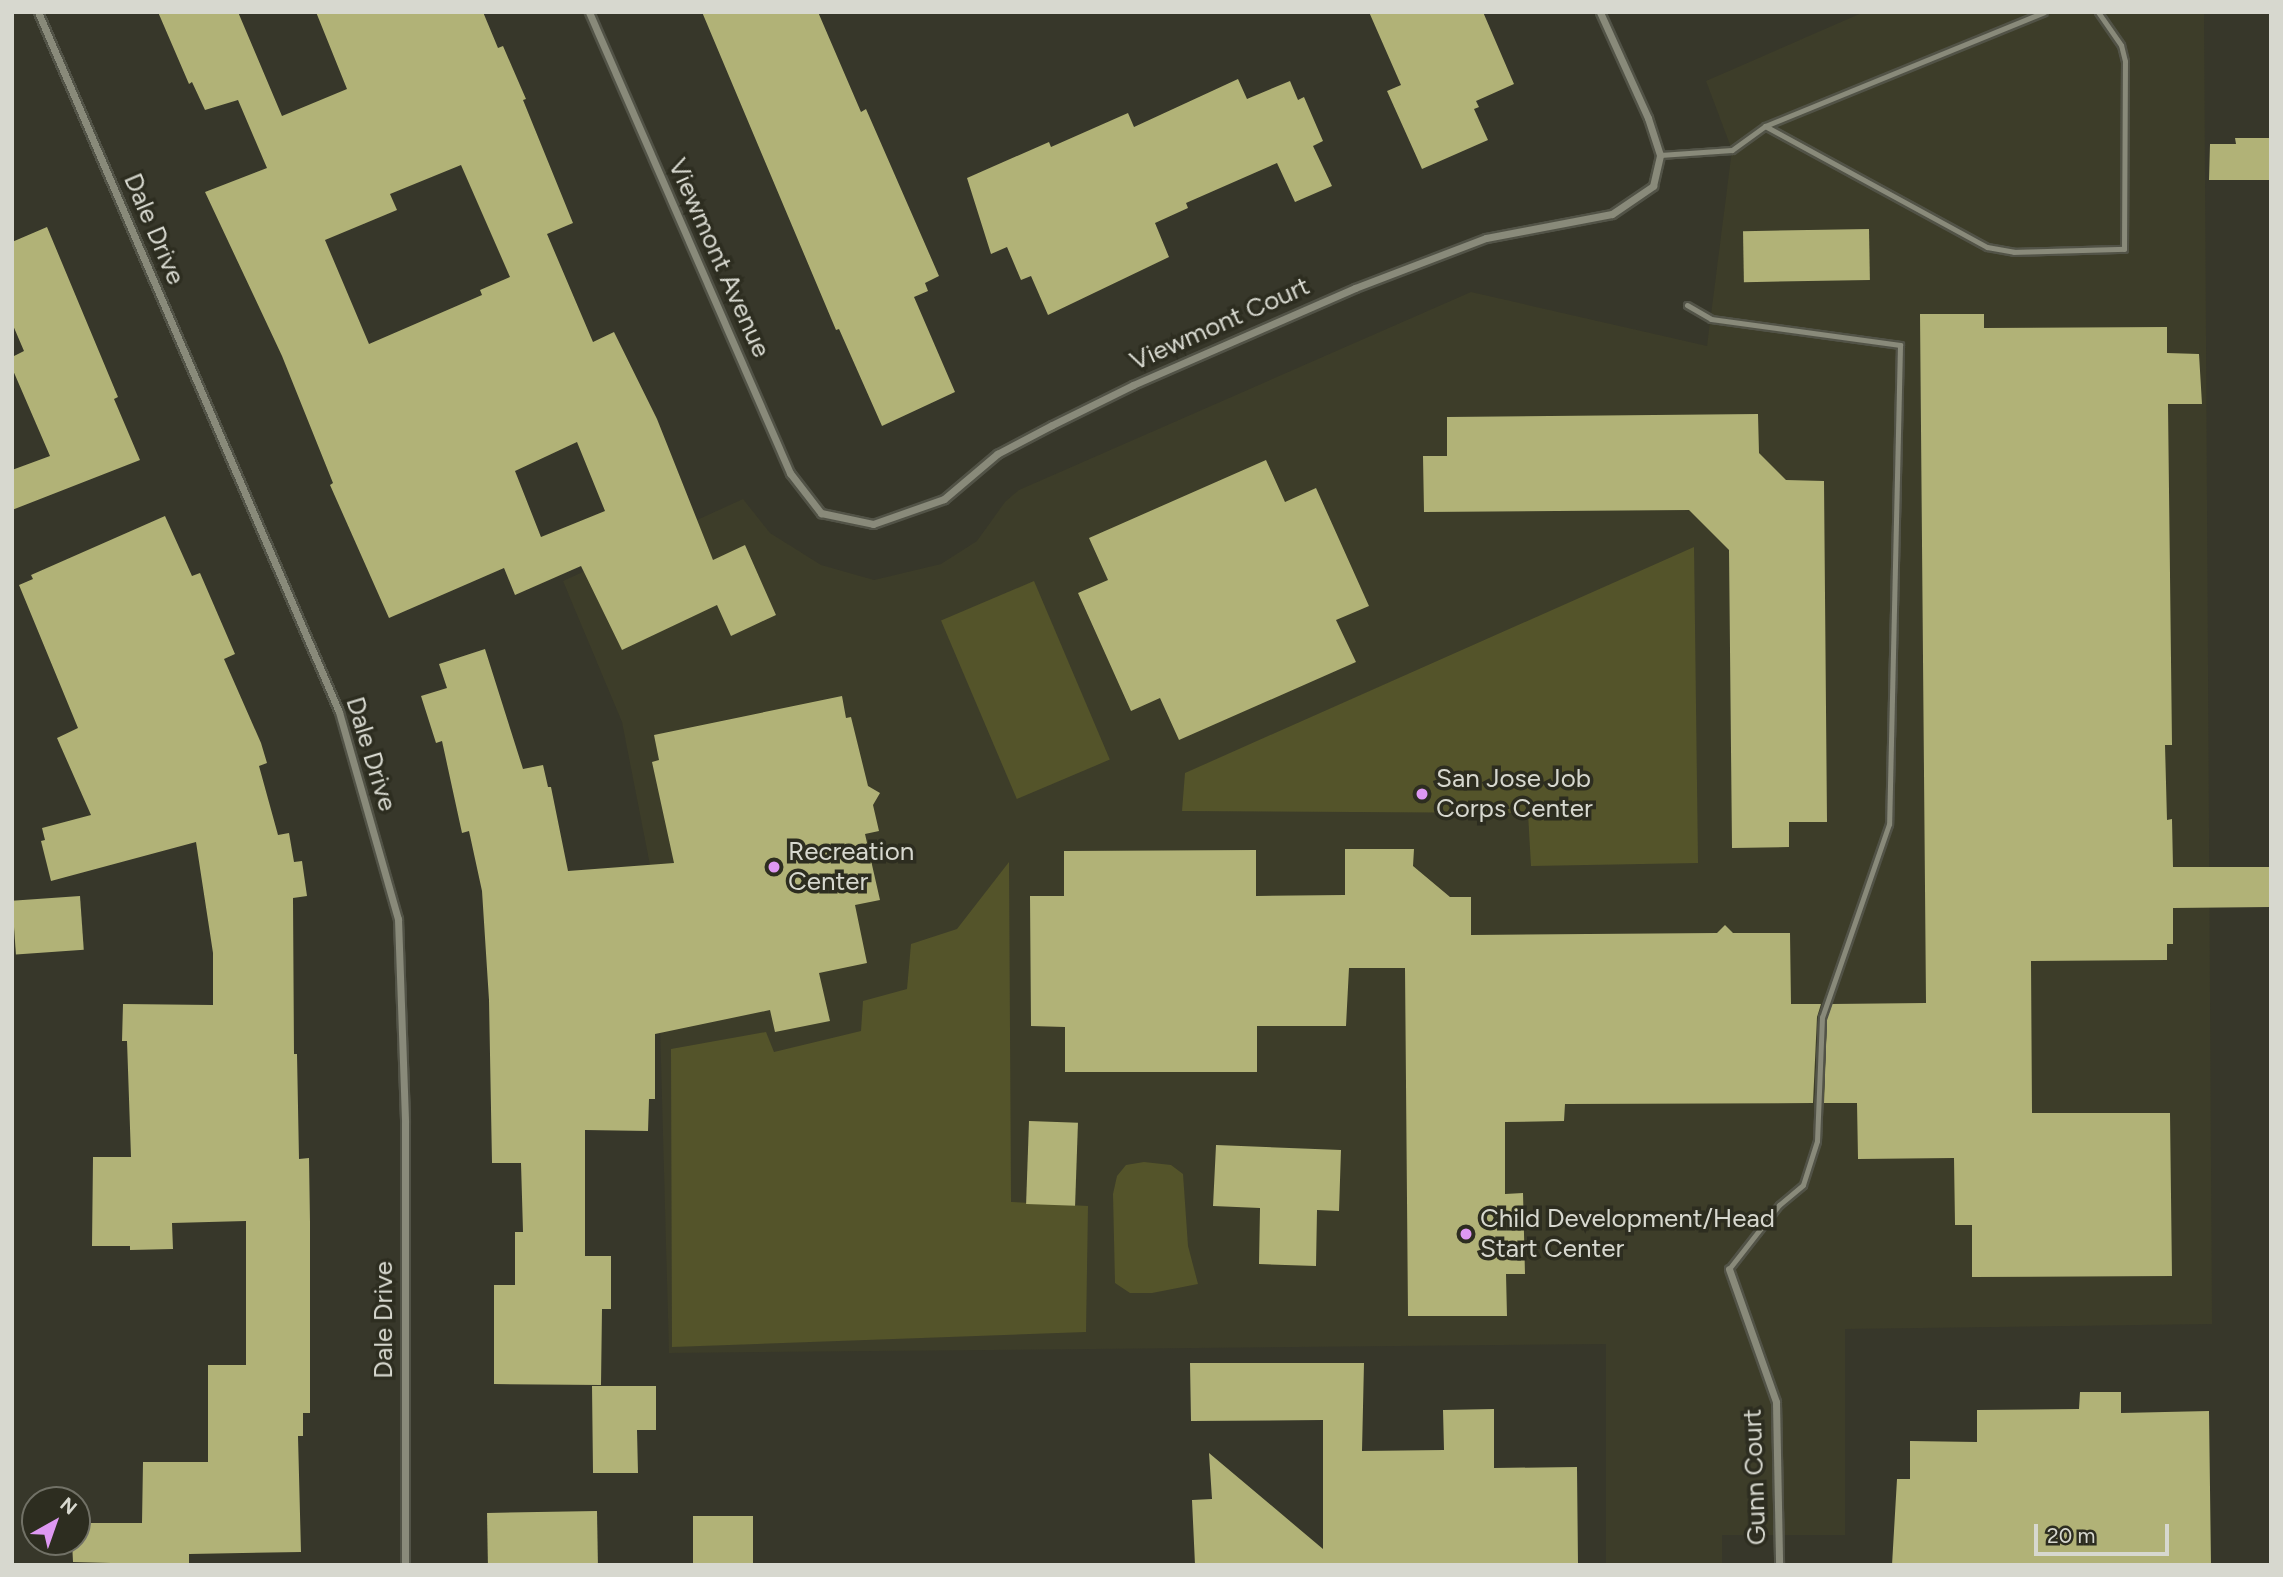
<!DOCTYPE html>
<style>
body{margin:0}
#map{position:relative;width:2283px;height:1577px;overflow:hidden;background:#37372a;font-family:Figtree,sans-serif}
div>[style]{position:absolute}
.built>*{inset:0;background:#3d3d29}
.green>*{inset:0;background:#54542a;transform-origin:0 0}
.building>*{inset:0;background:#b1b277;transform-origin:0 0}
.roads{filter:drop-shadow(2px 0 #525347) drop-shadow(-2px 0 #525347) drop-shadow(0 2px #525347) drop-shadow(0 -2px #525347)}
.lane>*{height:5px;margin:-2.5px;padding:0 2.5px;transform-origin:2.5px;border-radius:2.5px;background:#898a7a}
.street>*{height:7px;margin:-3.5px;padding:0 3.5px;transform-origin:3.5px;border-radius:3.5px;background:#898a7a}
.dots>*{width:19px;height:19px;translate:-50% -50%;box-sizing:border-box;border:4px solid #2d2d20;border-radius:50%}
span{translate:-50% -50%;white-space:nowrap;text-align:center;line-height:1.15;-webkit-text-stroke:7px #2d2d20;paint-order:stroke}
.street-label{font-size:26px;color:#d7d8cf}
.poi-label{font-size:26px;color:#d7d8cf}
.left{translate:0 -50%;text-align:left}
.frame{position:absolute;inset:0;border:14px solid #d7d8cf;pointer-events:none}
.north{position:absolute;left:21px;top:1486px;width:70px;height:70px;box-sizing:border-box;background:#2d2d20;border:2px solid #717166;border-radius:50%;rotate:40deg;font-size:19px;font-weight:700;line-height:28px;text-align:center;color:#d7d8cf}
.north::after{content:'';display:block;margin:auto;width:24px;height:32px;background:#de98f2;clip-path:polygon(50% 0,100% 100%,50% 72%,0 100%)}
.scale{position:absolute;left:2034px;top:1524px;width:135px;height:32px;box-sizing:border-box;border:4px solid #d7d8cf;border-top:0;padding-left:9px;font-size:21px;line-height:24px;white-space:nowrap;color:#d7d8cf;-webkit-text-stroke:5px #2d2d20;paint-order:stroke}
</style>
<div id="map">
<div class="built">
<i style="clip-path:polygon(1864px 12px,2204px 12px,2212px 1324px,1845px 1329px,1845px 1535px,1722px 1535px,1722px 1565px,1606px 1565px,1606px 1344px,669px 1353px,659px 989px,650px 865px,622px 722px,563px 581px,743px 499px,770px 533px,821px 565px,874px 580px,941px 564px,977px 541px,1005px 502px,1019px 490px,1471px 292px,1707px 346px,1732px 150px,1706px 81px)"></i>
</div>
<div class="green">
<i style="clip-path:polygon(1694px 547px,1698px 863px,1531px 866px,1528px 813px,1182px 811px,1185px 773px)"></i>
<i style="left:1034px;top:581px;width:194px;height:101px;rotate:67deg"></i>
<i style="clip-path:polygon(1009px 862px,1011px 1202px,1088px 1206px,1086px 1332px,672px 1347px,671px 1049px,766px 1032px,774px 1052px,861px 1031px,863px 1001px,907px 989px,911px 944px,957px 929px)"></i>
<i style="clip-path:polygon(1144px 1162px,1171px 1165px,1183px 1174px,1188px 1246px,1198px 1284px,1152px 1293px,1130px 1293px,1115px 1283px,1113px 1194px,1117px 1176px,1126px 1165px)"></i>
</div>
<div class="building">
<i style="clip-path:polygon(evenodd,158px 12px,238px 12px,282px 116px,347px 89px,316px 12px,483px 12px,498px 48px,503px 46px,526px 99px,523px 100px,573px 223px,547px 234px,593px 342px,614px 332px,657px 419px,713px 560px,745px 545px,776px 615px,731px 636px,717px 605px,622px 650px,581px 566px,515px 595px,504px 568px,389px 618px,330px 485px,333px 483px,282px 356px,205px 192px,267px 168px,238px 100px,205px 110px,192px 82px,189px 84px,158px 12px,461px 165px,510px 277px,480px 290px,482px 295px,369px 344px,325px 240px,397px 210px,390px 194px,461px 165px,158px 12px,577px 442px,605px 511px,541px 537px,515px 471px,577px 442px)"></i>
<i style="clip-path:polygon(702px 12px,818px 12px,861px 112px,866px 109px,939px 276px,925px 283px,928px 291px,914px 297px,955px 392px,882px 426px,839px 329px,836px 330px)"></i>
<i style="clip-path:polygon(1369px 12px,1483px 12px,1514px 84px,1476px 101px,1479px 107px,1474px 109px,1488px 140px,1422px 169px,1387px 91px,1401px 85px)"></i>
<i style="clip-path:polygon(1238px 79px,1247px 99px,1290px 81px,1298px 100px,1304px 97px,1323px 141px,1313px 146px,1332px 186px,1295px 202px,1277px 163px,1186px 203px,1188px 208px,1155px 223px,1169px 257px,1048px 315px,1031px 276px,1021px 280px,1007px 247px,991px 254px,967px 178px,1049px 142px,1051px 147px,1128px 113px,1134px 127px)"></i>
<i style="clip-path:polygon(2235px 138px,2271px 138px,2271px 180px,2209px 180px,2210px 144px,2236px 144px)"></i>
<i style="clip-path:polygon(47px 227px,118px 397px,114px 399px,140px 460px,12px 510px,12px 470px,50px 456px,12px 368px,12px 357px,24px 351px,12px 323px,12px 242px)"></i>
<i style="left:1869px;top:229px;width:51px;height:126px;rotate:89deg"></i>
<i style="clip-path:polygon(1920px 314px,1984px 314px,1984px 328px,2167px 327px,2167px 353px,2199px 354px,2202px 404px,2168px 404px,2172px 745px,2165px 745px,2167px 820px,2172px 819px,2173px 867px,2271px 867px,2271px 907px,2173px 908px,2173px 944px,2167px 944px,2167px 960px,2031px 961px,2032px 1113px,2170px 1113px,2172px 1276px,1972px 1277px,1972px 1225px,1955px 1225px,1954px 1158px,1858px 1159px,1857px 1103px,1824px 1103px,1827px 1018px,1832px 1004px,1926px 1003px)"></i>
<i style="clip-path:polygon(1758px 414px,1759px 453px,1786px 480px,1824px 481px,1827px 822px,1789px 822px,1789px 847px,1732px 848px,1729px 550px,1689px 510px,1424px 512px,1423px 456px,1447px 456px,1447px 417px)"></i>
<i style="clip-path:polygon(1266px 460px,1285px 502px,1316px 488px,1369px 606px,1336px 620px,1356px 662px,1179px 740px,1160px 698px,1131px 711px,1078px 593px,1108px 580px,1089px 538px)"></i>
<i style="clip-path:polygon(165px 516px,192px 576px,200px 573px,235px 654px,224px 659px,261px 743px,267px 763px,259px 766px,278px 835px,289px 833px,294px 862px,302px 861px,307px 896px,293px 898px,294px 1054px,297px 1054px,299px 1159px,309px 1158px,310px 1223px,310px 1413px,303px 1413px,303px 1436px,298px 1436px,301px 1552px,189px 1554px,189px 1565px,73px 1562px,72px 1542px,77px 1542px,77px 1523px,142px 1523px,143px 1462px,208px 1462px,208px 1365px,246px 1365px,246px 1221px,172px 1223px,173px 1249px,130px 1250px,130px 1246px,92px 1246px,93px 1157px,131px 1157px,127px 1041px,122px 1041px,123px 1004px,213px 1005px,213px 953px,196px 842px,51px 881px,41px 841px,45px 840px,42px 828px,91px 815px,57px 738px,78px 728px,19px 585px,33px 579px,31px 575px)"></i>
<i style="clip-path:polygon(485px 649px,523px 769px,543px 765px,548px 787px,551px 787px,568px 871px,674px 863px,652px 762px,659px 760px,654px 735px,842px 696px,846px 718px,851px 717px,868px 786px,880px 793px,873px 805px,879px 831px,865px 834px,880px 900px,855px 905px,867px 963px,819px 973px,830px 1021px,775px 1032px,770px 1010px,655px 1034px,655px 1099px,649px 1099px,648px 1131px,585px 1130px,585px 1256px,611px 1256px,611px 1309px,602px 1309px,601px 1385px,494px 1384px,494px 1285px,515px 1285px,515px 1232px,523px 1232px,521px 1163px,492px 1163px,489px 1000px,482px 891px,469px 831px,462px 833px,442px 741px,436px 743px,421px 696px,447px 688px,439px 664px)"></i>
<i style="clip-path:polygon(1345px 849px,1414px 849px,1413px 866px,1450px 897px,1471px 897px,1471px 935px,1717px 933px,1725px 925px,1733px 933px,1790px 933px,1791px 1004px,1821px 1004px,1817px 1017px,1813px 1103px,1565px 1104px,1564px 1121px,1505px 1122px,1505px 1194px,1523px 1193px,1525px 1274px,1506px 1274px,1507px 1316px,1408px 1316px,1405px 968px,1349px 968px,1346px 1026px,1257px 1026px,1257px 1072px,1065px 1072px,1065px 1027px,1031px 1026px,1030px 896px,1064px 896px,1064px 851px,1256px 850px,1256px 896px,1345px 895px)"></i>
<i style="left:80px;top:896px;width:54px;height:68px;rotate:86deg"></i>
<i style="left:1029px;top:1121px;width:49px;height:83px;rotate:2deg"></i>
<i style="clip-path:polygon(1216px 1145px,1341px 1150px,1339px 1211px,1317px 1210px,1316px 1266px,1259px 1264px,1260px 1208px,1213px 1206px)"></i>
<i style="clip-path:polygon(1190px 1363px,1364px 1363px,1362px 1451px,1444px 1450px,1443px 1410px,1494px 1409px,1494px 1468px,1577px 1467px,1578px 1565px,1195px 1565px,1192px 1500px,1212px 1499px,1209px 1453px,1323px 1549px,1323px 1420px,1191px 1421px)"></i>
<i style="clip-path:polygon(592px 1386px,656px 1386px,656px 1430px,637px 1430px,638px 1473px,593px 1473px)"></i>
<i style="clip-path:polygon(2080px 1392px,2121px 1392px,2121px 1413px,2209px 1411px,2211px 1565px,1892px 1565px,1897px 1479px,1910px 1479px,1910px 1441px,1977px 1442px,1977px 1410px,2079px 1409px)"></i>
<i style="left:597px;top:1511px;width:53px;height:110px;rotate:89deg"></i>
<i style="left:753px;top:1516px;width:49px;height:60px;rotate:90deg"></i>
</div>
<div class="roads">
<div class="lane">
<i style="left:1765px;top:126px;width:253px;rotate:28.6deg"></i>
<i style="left:1987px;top:247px;width:27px;rotate:10deg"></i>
<i style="left:2014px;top:252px;width:110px;rotate:-1.6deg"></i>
<i style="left:2124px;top:249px;width:188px;rotate:-89.7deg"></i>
<i style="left:2125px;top:61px;width:16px;rotate:-104deg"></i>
<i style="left:2121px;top:45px;width:40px;rotate:-124.9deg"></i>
<i style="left:1660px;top:155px;width:72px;rotate:-4deg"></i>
<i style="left:1732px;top:150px;width:41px;rotate:-36deg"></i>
<i style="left:1765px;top:126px;width:301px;rotate:-22.2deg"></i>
<i style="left:1687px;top:305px;width:28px;rotate:30deg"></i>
<i style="left:1711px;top:319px;width:191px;rotate:7.8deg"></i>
<i style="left:1900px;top:345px;width:479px;rotate:91.3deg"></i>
<i style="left:1889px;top:824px;width:204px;rotate:109.1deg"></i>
<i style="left:1822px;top:1017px;width:124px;rotate:92.3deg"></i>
<i style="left:1817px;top:1141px;width:46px;rotate:107.7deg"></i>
<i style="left:1803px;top:1185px;width:31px;rotate:140deg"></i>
<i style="left:1779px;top:1205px;width:81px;rotate:128deg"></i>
</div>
<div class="street">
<i style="left:38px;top:12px;width:762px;rotate:66.73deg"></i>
<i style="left:339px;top:712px;width:215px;rotate:74.1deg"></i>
<i style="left:398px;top:919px;width:203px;rotate:88deg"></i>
<i style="left:405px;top:1122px;width:443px;rotate:90deg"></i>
<i style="left:589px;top:12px;width:503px;rotate:66.44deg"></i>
<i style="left:790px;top:473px;width:51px;rotate:52.2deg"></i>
<i style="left:821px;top:513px;width:53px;rotate:11.9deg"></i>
<i style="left:873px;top:524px;width:75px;rotate:-19.4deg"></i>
<i style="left:944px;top:499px;width:70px;rotate:-40.3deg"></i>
<i style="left:997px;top:454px;width:62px;rotate:-27.8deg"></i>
<i style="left:1052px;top:425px;width:90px;rotate:-26.3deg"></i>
<i style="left:1133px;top:385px;width:242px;rotate:-23.6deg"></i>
<i style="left:1355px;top:288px;width:140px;rotate:-20.9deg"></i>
<i style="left:1486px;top:238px;width:128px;rotate:-10.8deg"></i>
<i style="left:1612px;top:214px;width:50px;rotate:-34.3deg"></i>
<i style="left:1653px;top:186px;width:32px;rotate:-77deg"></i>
<i style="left:1660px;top:155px;width:39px;rotate:-108deg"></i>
<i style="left:1648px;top:118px;width:116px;rotate:-114.4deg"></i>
<i style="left:1729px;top:1269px;width:141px;rotate:70.5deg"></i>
<i style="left:1776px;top:1402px;width:163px;rotate:88.9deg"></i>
</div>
</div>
<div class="dots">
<i style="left:1422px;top:794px;background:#de98f2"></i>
<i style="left:774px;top:867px;background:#de98f2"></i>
<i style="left:1466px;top:1234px;background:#de98f2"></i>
</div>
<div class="street-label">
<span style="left:154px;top:229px;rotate:67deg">Dale Drive</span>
<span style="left:719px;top:258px;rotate:66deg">Viewmont Avenue</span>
<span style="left:1220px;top:324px;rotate:-24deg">Viewmont Court</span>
<span style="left:371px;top:754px;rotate:73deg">Dale Drive</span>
<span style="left:384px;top:1320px;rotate:-90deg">Dale Drive</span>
<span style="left:1755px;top:1477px;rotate:-92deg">Gunn Court</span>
</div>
<div class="poi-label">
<span class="left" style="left:1436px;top:794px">San Jose Job<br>Corps Center</span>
<span class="left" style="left:788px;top:867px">Recreation<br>Center</span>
<span class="left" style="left:1480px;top:1234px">Child Development/Head<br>Start Center</span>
</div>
<div class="frame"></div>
<div class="north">N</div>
<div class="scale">20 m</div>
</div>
